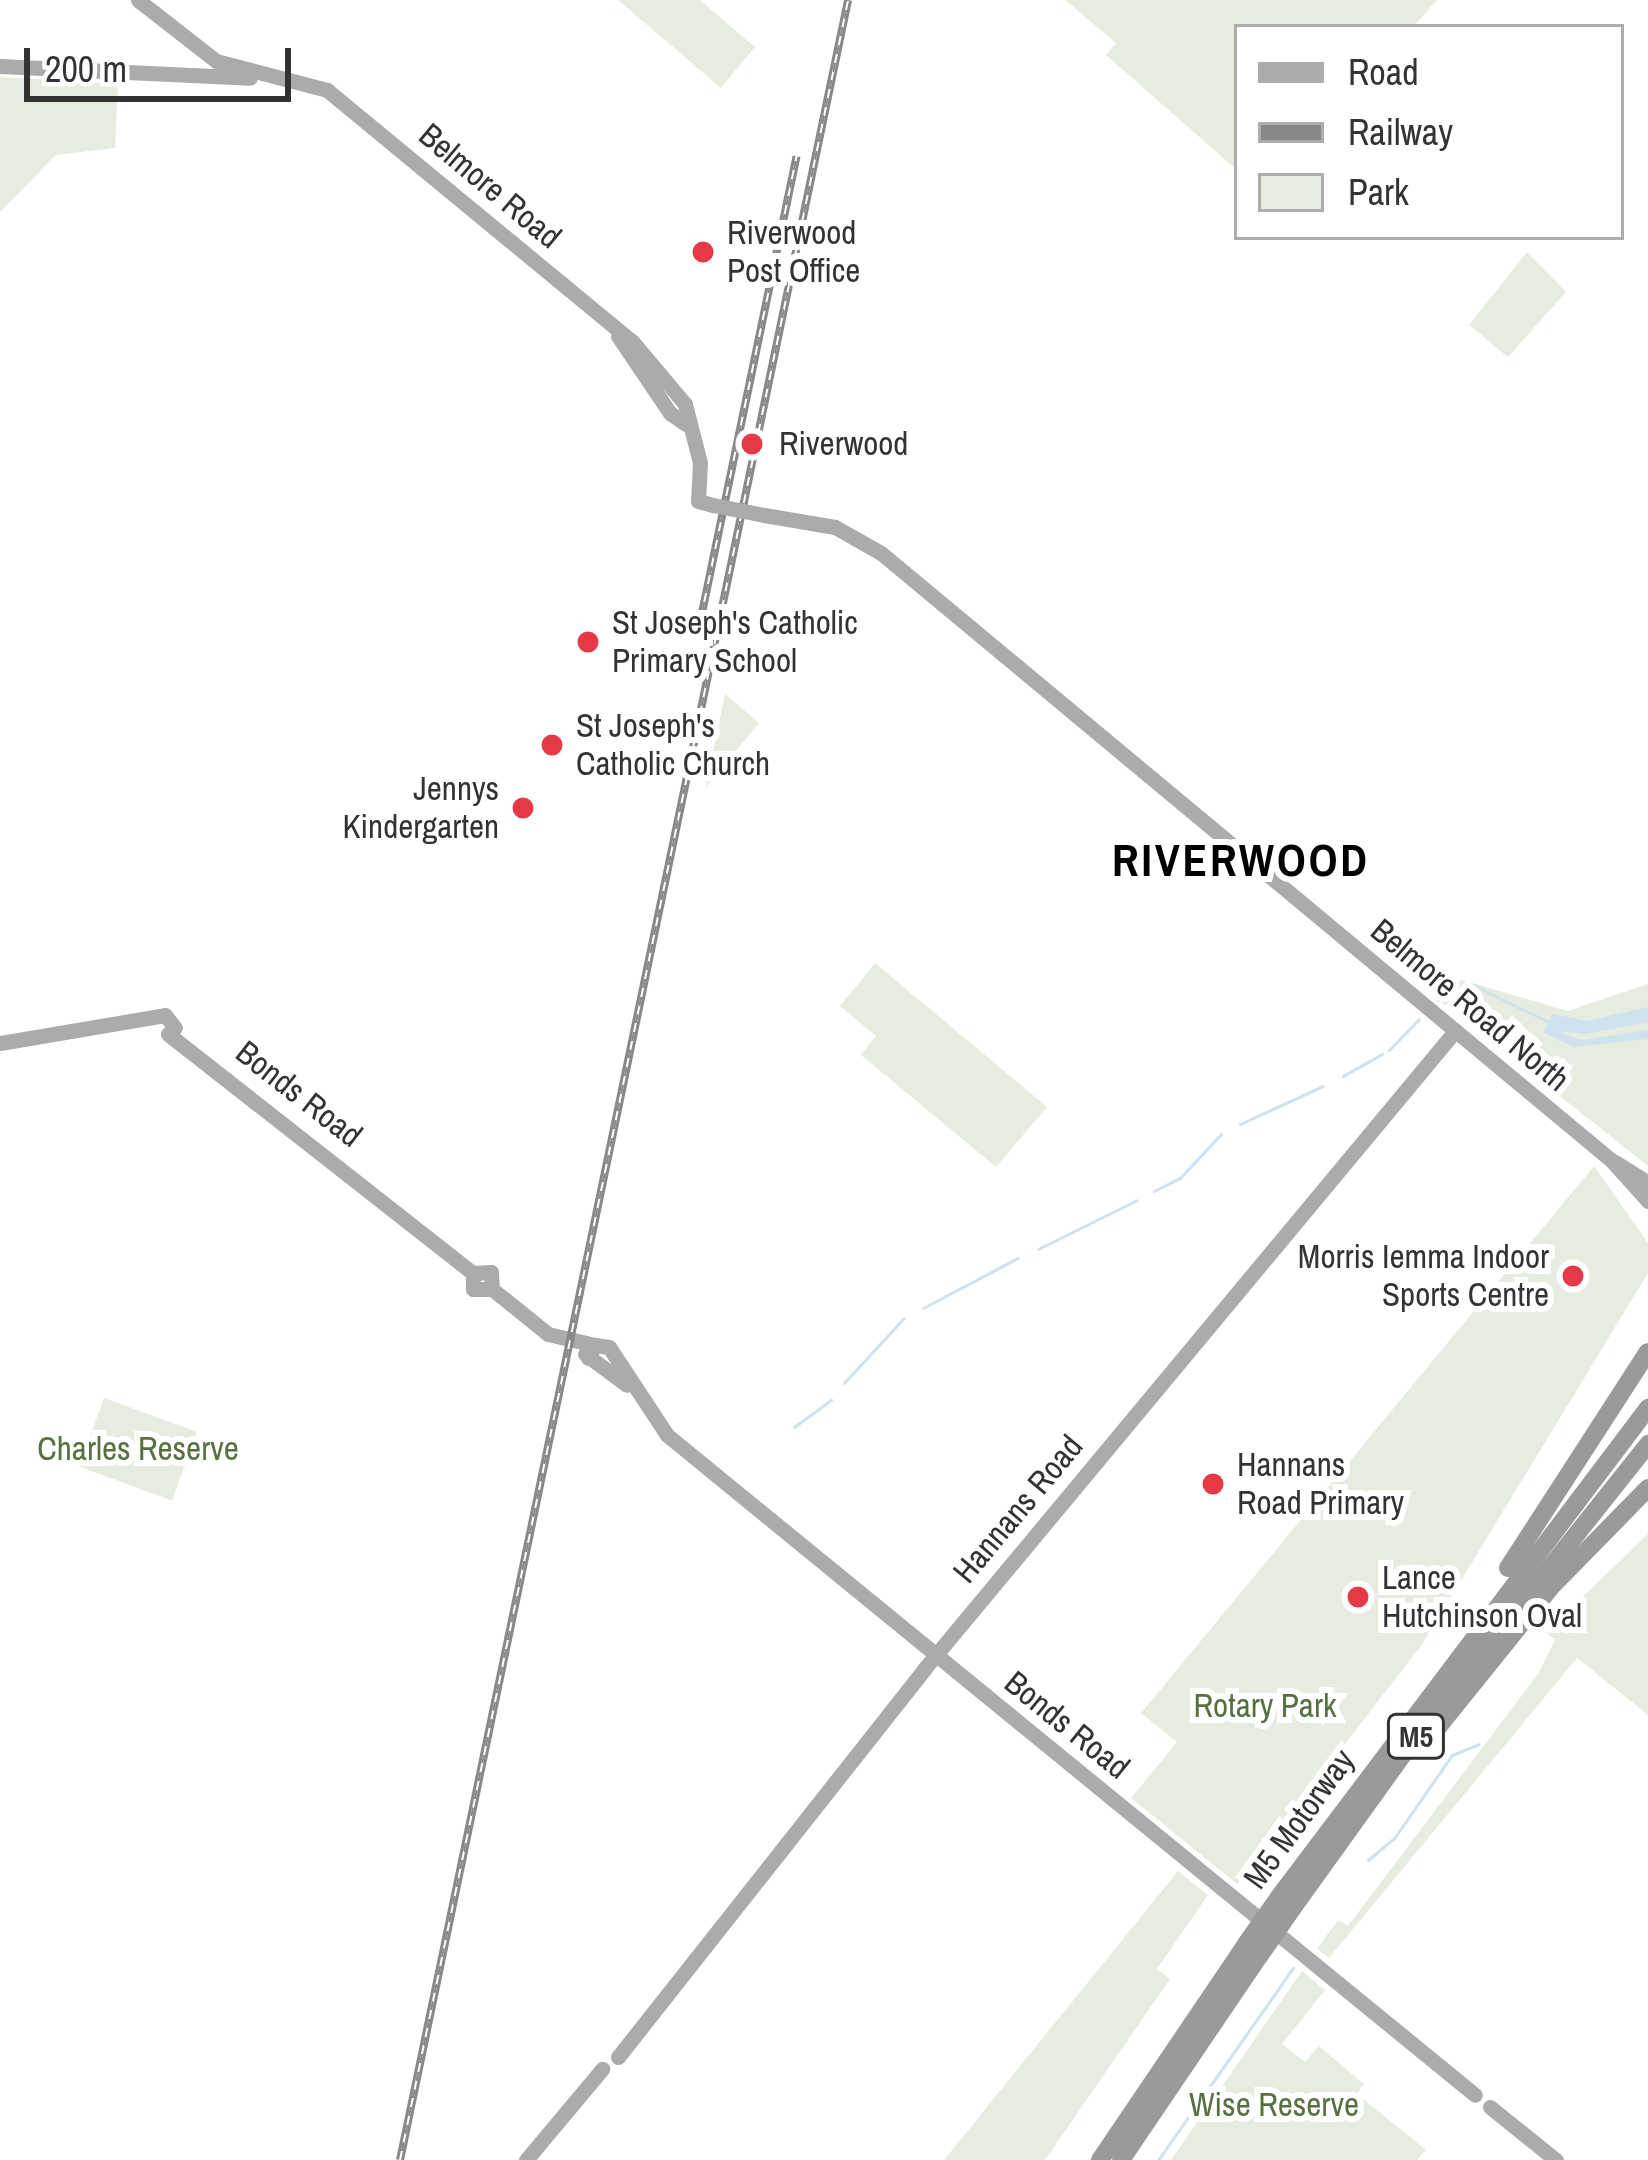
<!DOCTYPE html>
<style>
body{margin:0}
#map{position:relative;width:1648px;height:2160px;overflow:hidden;background:#fff;font-family:"Archivo Narrow",sans-serif}
div>[style]{position:absolute}
.green>*{inset:0;background:#e6ecdf;transform-origin:0 0}
.water>*{inset:0;background:#cfe2ee}
.stream>*{height:3px;margin:-1.5px;padding:0 1.5px;transform-origin:1.5px;border-radius:1.5px;background:#cfe2ee}
.major>*{height:15px;margin:-7.5px;padding:0 7.5px;transform-origin:7.5px;border-radius:7.5px;background:#ababab}
.highway>*{height:18px;margin:-9px;padding:0 9px;transform-origin:9px;border-radius:9px;background:#9a9a9a}
.rail>*{height:8px;margin-top:-4px;transform-origin:0;background:repeating-linear-gradient(90deg,#fff 0 9px,#888 0 18px);box-sizing:border-box;border-block:3px solid #888}
.major-bridge>*{height:15px;margin:-7.5px;padding:0 7.5px;transform-origin:7.5px;border-radius:7.5px;background:#ababab}
.highway-bridge>*{height:18px;margin:-9px;padding:0 9px;transform-origin:9px;border-radius:9px;background:#9a9a9a}
.dots>*{width:33px;height:33px;translate:-50% -50%;box-sizing:border-box;border:6px solid #fff;border-radius:50%}
span{translate:-50% -50%;white-space:nowrap;text-align:center;line-height:1.15;-webkit-text-stroke:12px #fff;paint-order:stroke}
.shield-label span{padding:3px 9px;background:#fff;border:3px solid;border-radius:9px;-webkit-text-stroke-width:0}
.shield-label{font-size:30px;color:#333;font-weight:700}
.street-label{font-size:33px;color:#333}
.poi-label{font-size:33px;color:#333}
.left{translate:0 -50%;text-align:left}
.right{translate:-100% -50%;text-align:right}
.park-label{font-size:33px;color:#56703f}
.district-label{font-size:45px;color:#000;font-weight:700;letter-spacing:3px}
.legend{position:absolute;left:1234px;top:24px;width:390px;height:216px;box-sizing:border-box;background:#fff;border:3px solid #adadad;margin:0;padding:15px 21px;list-style:none;font-size:36px;color:#333}
.legend li{display:flex;align-items:center;gap:24px;height:60px}
.legend b{width:60px;border:3px solid #adadad}
.scale{position:absolute;left:24px;top:48px;width:267px;height:54px;box-sizing:border-box;border:6px solid #333;border-top:0;padding-left:15px;font-size:36px;line-height:42px;white-space:nowrap;color:#333;-webkit-text-stroke:9px #fff;paint-order:stroke}
</style>
<div id="map">
<div class="green">
<i style="clip-path:polygon(618px 0,700px 0,755px 47px,721px 88px)"></i>
<i style="clip-path:polygon(1065px 0,1437px 0,1413px 27px,1237px 27px,1237px 170px,1106px 55px,1116px 43px)"></i>
<i style="clip-path:polygon(0 77px,118px 84px,115px 148px,56px 155px,0 212px)"></i>
<i style="clip-path:polygon(1527px 252px,1566px 292px,1508px 357px,1469px 325px)"></i>
<i style="clip-path:polygon(725px 694px,759px 723px,706px 787px)"></i>
<i style="clip-path:polygon(875px 963px,1047px 1107px,996px 1167px,861px 1055px,876px 1036px,840px 1006px)"></i>
<i style="clip-path:polygon(1462px 980px,1568px 1011px,1648px 984px,1648px 1166px,1435px 997px)"></i>
<i style="clip-path:polygon(1594px 1166px,1648px 1243px,1648px 1273px,1423px 1643px,1237px 1884px,1131px 1798px,1177px 1742px,1141px 1713px)"></i>
<i style="left:104px;top:1398px;width:99px;height:73px;rotate:20deg"></i>
<i style="clip-path:polygon(1648px 1534px,1648px 1715px,1577px 1658px,1329px 1958px,1317px 1949px,1338px 1920px,1348px 1926px,1538px 1674px,1555px 1640px,1546px 1632px)"></i>
<i style="clip-path:polygon(1178px 1871px,1208px 1895px,1157px 1969px,1170px 1979px,1045px 2160px,944px 2160px)"></i>
<i style="clip-path:polygon(1302px 1971px,1325px 1990px,1282px 2044px,1305px 2062px,1319px 2046px,1364px 2084px,1357px 2094px,1426px 2150px,1417px 2160px,1171px 2160px)"></i>
</div>
<div class="water">
<i style="clip-path:polygon(1648px 1007px,1648px 1022px,1585px 1034px,1557px 1031px,1582px 1040px,1648px 1030px,1648px 1039px,1574px 1047px,1544px 1033px,1552px 1014px,1587px 1021px)"></i>
</div>
<div class="stream">
<i style="left:1438px;top:1000px;width:38px;rotate:-23deg"></i>
<i style="left:1473px;top:985px;width:85px;rotate:26deg"></i>
<i style="left:1389px;top:1050px;width:43px;rotate:-45.9deg"></i>
<i style="left:1343px;top:1076px;width:45px;rotate:-29.4deg"></i>
<i style="left:1240px;top:1124px;width:91px;rotate:-24.6deg"></i>
<i style="left:1154px;top:1191px;width:29px;rotate:-27deg"></i>
<i style="left:1180px;top:1178px;width:60px;rotate:-47deg"></i>
<i style="left:1038px;top:1249px;width:110px;rotate:-26.3deg"></i>
<i style="left:923px;top:1308px;width:107px;rotate:-27.8deg"></i>
<i style="left:844px;top:1383px;width:88px;rotate:-47.3deg"></i>
<i style="left:794px;top:1427px;width:46px;rotate:-36.1deg"></i>
<i style="left:1368px;top:1860px;width:35px;rotate:-40deg"></i>
<i style="left:1395px;top:1837px;width:100px;rotate:-55.2deg"></i>
<i style="left:1452px;top:1755px;width:29px;rotate:-22deg"></i>
<i style="left:1236px;top:1879px;width:79px;rotate:-43.5deg"></i>
<i style="left:1158px;top:2160px;width:235px;rotate:-54.9deg"></i>
</div>
<div class="major">
<i style="left:138px;top:0;width:99px;rotate:38deg"></i>
<i style="left:216px;top:61px;width:115px;rotate:14.6deg"></i>
<i style="left:327px;top:90px;width:395px;rotate:39.5deg"></i>
<i style="left:632px;top:341px;width:82px;rotate:49.9deg"></i>
<i style="left:685px;top:404px;width:61px;rotate:75.7deg"></i>
<i style="left:700px;top:463px;width:38px;rotate:93deg"></i>
<i style="left:698px;top:501px;width:16px;rotate:15deg"></i>
<i style="left:0;top:66px;width:250px;rotate:2.7deg"></i>
<i style="left:618px;top:336px;width:93px;rotate:56deg"></i>
<i style="left:670px;top:413px;width:19px;rotate:35deg"></i>
<i style="left:764px;top:515px;width:72px;rotate:9.6deg"></i>
<i style="left:835px;top:527px;width:53px;rotate:29.5deg"></i>
<i style="left:881px;top:553px;width:951px;rotate:39.75deg"></i>
<i style="left:1612px;top:1161px;width:54px;rotate:48deg"></i>
<i style="left:168px;top:1034px;width:387px;rotate:38.1deg"></i>
<i style="left:0;top:1043px;width:167px;rotate:-9.6deg"></i>
<i style="left:165px;top:1015px;width:16px;rotate:52deg"></i>
<i style="left:1615px;top:1162px;width:39px;rotate:32deg"></i>
<i style="left:473px;top:1273px;width:16px;rotate:90deg"></i>
<i style="left:473px;top:1289px;width:19px"></i>
<i style="left:473px;top:1273px;width:18px;rotate:-3deg"></i>
<i style="left:491px;top:1272px;width:17px;rotate:87deg"></i>
<i style="left:492px;top:1289px;width:72px;rotate:38.8deg"></i>
<i style="left:548px;top:1334px;width:48px;rotate:13.2deg"></i>
<i style="left:585px;top:1354px;width:52px;rotate:36.4deg"></i>
<i style="left:588px;top:1358px;width:15px;rotate:-62deg"></i>
<i style="left:595px;top:1345px;width:14px;rotate:8deg"></i>
<i style="left:609px;top:1347px;width:105px;rotate:56.6deg"></i>
<i style="left:667px;top:1435px;width:1043px;rotate:39.24deg"></i>
<i style="left:618px;top:2057px;width:496px;rotate:-51.7deg"></i>
<i style="left:925px;top:1668px;width:829px;rotate:-50.24deg"></i>
<i style="left:1490px;top:2107px;width:85px;rotate:38.8deg"></i>
<i style="left:526px;top:2160px;width:119px;rotate:-50.1deg"></i>
</div>
<div class="highway">
<i style="left:1508px;top:1568px;width:257px;rotate:-57.1deg"></i>
<i style="left:1434px;top:1732px;width:185px;rotate:-51.1deg"></i>
<i style="left:1550px;top:1588px;width:140px;rotate:-45.6deg"></i>
<i style="left:1279px;top:1897px;width:613px;rotate:-52.96deg"></i>
<i style="left:1292px;top:1909px;width:219px;rotate:-54.3deg"></i>
<i style="left:1420px;top:1731px;width:367px;rotate:-51.5deg"></i>
<i style="left:1100px;top:2160px;width:261px;rotate:-55.9deg"></i>
<i style="left:1121px;top:2160px;width:248px;rotate:-55.9deg"></i>
</div>
<div class="rail">
<i style="left:697px;top:637px;width:491px;rotate:-78.3deg"></i>
<i style="left:400px;top:2160px;width:2206px;rotate:-78.28deg"></i>
</div>
<div class="major-bridge">
<i style="left:713px;top:505px;width:52px;rotate:11.1deg"></i>
</div>
<div class="highway-bridge">
<i style="left:1246px;top:1944px;width:57px;rotate:-54.9deg"></i>
<i style="left:1260px;top:1955px;width:56px;rotate:-55.2deg"></i>
</div>
<div class="dots">
<i style="left:703px;top:252px;background:#e63946"></i>
<i style="left:752px;top:444px;background:#e63946"></i>
<i style="left:588px;top:642px;background:#e63946"></i>
<i style="left:552px;top:745px;background:#e63946"></i>
<i style="left:523px;top:808px;background:#e63946"></i>
<i style="left:1573px;top:1276px;background:#e63946"></i>
<i style="left:1213px;top:1484px;background:#e63946"></i>
<i style="left:1358px;top:1597px;background:#e63946"></i>
</div>
<div class="shield-label">
<span style="left:1416px;top:1736px">M5</span>
</div>
<div class="street-label">
<span style="left:490px;top:186px;rotate:40deg">Belmore Road</span>
<span style="left:1470px;top:1005px;rotate:40deg">Belmore Road North</span>
<span style="left:299px;top:1094px;rotate:38deg">Bonds Road</span>
<span style="left:1018px;top:1509px;rotate:-50deg">Hannans Road</span>
<span style="left:1067px;top:1725px;rotate:39deg">Bonds Road</span>
<span style="left:1299px;top:1819px;rotate:-54deg">M5 Motorway</span>
</div>
<div class="poi-label">
<span class="left" style="left:727px;top:252px">Riverwood<br>Post Office</span>
<span class="left" style="left:779px;top:444px">Riverwood</span>
<span class="left" style="left:612px;top:642px">St Joseph's Catholic<br>Primary School</span>
<span class="left" style="left:576px;top:745px">St Joseph's<br>Catholic Church</span>
<span class="right" style="left:499px;top:808px">Jennys<br>Kindergarten</span>
<span class="right" style="left:1549px;top:1276px">Morris Iemma Indoor<br>Sports Centre</span>
<span class="left" style="left:1237px;top:1484px">Hannans<br>Road Primary</span>
<span class="left" style="left:1382px;top:1597px">Lance<br>Hutchinson Oval</span>
</div>
<div class="park-label">
<span style="left:138px;top:1449px">Charles Reserve</span>
<span style="left:1265px;top:1706px">Rotary Park</span>
<span style="left:1274px;top:2105px">Wise Reserve</span>
</div>
<div class="district-label">
<span style="left:1241px;top:860px">RIVERWOOD</span>
</div>
<ul class="legend">
<li><b style="height:15px;background:#ababab"></b>Road</li>
<li><b style="height:15px;background:#888"></b>Railway</li>
<li><b style="height:33px;background:#e6ecdf"></b>Park</li>
</ul>
<div class="scale">200 m</div>
</div>
